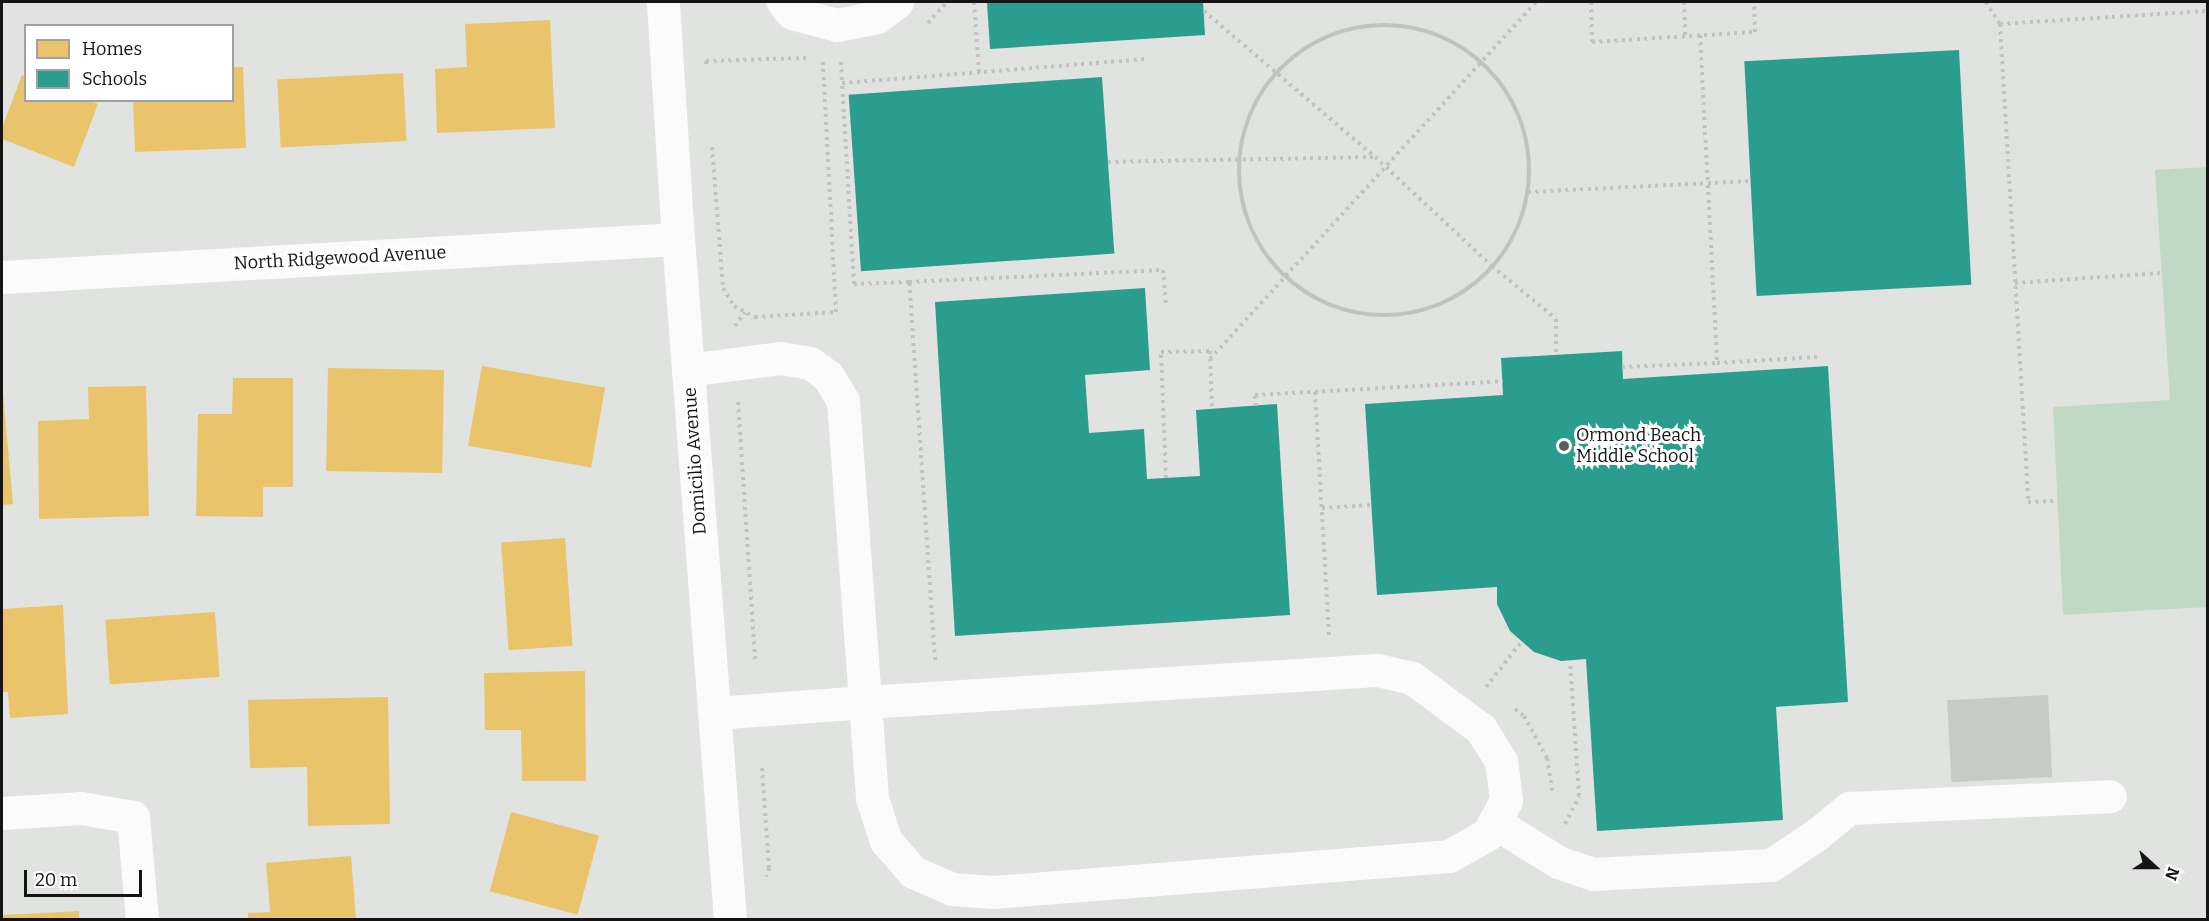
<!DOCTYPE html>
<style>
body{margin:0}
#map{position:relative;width:2209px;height:921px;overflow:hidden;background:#e1e3e1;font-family:Bitter,serif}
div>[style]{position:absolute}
.green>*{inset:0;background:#c1d8c4}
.homes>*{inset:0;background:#e9c46a;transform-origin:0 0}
.schools>*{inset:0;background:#2a9d8f;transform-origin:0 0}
.building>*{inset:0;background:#c8cac8;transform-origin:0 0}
.path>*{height:4px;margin-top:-2px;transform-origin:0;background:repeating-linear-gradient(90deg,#c1c3c1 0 3px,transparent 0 7.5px)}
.path>.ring{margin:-2px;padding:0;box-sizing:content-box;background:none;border:4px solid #c1c3c1;border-radius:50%}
.minor>*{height:33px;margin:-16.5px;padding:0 16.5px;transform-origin:16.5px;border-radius:16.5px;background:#fafbfa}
.dots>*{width:16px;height:16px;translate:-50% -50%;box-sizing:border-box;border:3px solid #fff;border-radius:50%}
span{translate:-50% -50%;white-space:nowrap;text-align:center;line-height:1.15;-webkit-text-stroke:6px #fff;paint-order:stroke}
.street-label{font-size:18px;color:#131413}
.poi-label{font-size:18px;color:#131413}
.left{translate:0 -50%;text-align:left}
.frame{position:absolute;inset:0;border:3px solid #131413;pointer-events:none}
.legend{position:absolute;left:24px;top:24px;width:210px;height:78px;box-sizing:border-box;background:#fff;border:2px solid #a1a1a1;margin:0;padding:8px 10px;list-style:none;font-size:18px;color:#131413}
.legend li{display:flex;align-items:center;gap:12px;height:30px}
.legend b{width:30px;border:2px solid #a1a1a1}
.north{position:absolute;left:2125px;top:837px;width:60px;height:60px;-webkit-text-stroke:4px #fff;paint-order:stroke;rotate:111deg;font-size:16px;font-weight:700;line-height:24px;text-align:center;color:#131413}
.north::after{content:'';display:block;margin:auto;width:21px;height:27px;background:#131413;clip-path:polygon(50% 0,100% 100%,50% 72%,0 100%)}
.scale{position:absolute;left:24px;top:870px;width:118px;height:27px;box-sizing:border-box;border:3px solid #131413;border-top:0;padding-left:8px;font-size:18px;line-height:21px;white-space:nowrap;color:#131413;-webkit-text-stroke:4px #fff;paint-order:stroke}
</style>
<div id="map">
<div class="green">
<i style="clip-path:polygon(2207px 167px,2207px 607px,2063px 615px,2053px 407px,2170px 400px,2155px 170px)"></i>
</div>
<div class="homes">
<i style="clip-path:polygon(550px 20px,555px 128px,437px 133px,435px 69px,467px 67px,465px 24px)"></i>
<i style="clip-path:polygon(232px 67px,243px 67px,246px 148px,135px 152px,133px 100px,232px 100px)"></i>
<i style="left:403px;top:73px;width:68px;height:126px;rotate:87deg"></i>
<i style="clip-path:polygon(22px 75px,26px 76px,26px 100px,89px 100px,98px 104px,74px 167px,2px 139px,2px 128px)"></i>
<i style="left:482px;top:366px;width:125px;height:81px;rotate:10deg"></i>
<i style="left:328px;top:368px;width:116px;height:103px;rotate:1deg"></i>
<i style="clip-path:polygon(233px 378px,293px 378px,293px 487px,263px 487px,263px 517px,196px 516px,198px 414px,232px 414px)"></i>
<i style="clip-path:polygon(146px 386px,149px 516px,39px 519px,38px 421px,89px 419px,88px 387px)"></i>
<i style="clip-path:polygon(3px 393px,13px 504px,2px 505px,2px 394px)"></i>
<i style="left:565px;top:538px;width:108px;height:64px;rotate:86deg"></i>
<i style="clip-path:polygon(63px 605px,68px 714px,10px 718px,8px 692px,2px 692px,2px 609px)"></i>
<i style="left:215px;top:612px;width:65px;height:110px;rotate:86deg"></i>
<i style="clip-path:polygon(585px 671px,586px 781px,522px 781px,521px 730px,485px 730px,484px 673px)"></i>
<i style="clip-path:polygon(388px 697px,390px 824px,308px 826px,307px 767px,250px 768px,248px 700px)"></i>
<i style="left:511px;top:812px;width:91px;height:82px;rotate:15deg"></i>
<i style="clip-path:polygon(351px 856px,356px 920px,248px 920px,248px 913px,270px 912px,266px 863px)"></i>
<i style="clip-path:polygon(79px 911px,79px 920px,2px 920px,2px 915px)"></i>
</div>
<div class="schools">
<i style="clip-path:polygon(987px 2px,1203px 2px,1205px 35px,990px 49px)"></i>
<i style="left:1959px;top:50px;width:235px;height:215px;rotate:87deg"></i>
<i style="left:1102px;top:77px;width:177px;height:254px;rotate:86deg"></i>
<i style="clip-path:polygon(1145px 288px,1150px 370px,1085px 375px,1089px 433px,1144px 429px,1147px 479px,1200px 476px,1196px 410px,1277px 404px,1290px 615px,955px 636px,935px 302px)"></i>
<i style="clip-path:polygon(1622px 351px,1623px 379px,1828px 366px,1848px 702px,1776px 707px,1783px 820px,1597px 831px,1586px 659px,1561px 661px,1534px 652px,1510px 631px,1497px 604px,1497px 587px,1377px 595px,1365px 404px,1503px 395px,1501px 358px)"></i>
</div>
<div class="building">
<i style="left:2048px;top:695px;width:82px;height:101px;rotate:87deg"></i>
</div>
<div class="path">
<i style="left:974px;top:2px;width:70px;rotate:85.9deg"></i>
<i style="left:1591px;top:2px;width:40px;rotate:88.6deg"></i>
<i style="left:1592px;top:42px;width:163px;rotate:-3.5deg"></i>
<i style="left:1755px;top:32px;width:30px;rotate:-92deg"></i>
<i style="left:1684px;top:2px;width:34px;rotate:88deg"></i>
<i style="left:1986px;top:2px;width:26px;rotate:58deg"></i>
<i style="left:2000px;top:24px;width:479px;rotate:86.6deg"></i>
<i style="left:2028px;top:502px;width:29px;rotate:-2deg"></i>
<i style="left:1204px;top:11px;width:225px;rotate:40.5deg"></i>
<i style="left:1375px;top:157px;width:160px;rotate:43deg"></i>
<i style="left:1492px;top:266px;width:83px;rotate:39.6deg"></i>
<i style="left:1556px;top:319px;width:36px;rotate:90deg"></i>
<i style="left:928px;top:23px;width:28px;rotate:-48deg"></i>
<i style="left:2000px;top:24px;width:208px;rotate:-3.6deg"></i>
<i class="ring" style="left:1239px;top:25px;width:286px;height:286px"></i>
<i style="left:1700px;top:35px;width:328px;rotate:87deg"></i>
<i style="left:1717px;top:363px;width:100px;rotate:-3.4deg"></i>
<i style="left:841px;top:62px;width:21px;rotate:87deg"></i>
<i style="left:706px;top:64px;width:3px;rotate:-90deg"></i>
<i style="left:706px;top:61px;width:104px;rotate:-1.7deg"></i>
<i style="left:712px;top:147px;width:141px;rotate:85.5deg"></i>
<i style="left:723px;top:288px;width:21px;rotate:59deg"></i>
<i style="left:734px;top:306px;width:24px;rotate:28deg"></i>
<i style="left:755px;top:317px;width:81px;rotate:-3.5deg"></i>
<i style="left:836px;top:312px;width:252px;rotate:-93deg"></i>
<i style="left:1108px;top:162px;width:266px;rotate:-1.1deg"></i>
<i style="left:1528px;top:192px;width:223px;rotate:-2.8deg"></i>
<i style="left:909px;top:282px;width:55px;rotate:177.9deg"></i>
<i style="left:854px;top:284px;width:201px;rotate:-93.4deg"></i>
<i style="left:842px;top:83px;width:305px;rotate:-4.5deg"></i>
<i style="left:2015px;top:283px;width:147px;rotate:-3.9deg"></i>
<i style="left:735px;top:326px;width:17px;rotate:-54deg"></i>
<i style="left:1210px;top:359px;width:483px;rotate:-47.6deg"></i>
<i style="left:1622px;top:367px;width:95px;rotate:-2.4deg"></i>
<i style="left:1315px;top:392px;width:245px;rotate:86.7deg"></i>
<i style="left:738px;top:402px;width:259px;rotate:86.2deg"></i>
<i style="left:1256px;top:406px;width:11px;rotate:-95deg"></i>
<i style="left:1255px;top:395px;width:248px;rotate:-3.2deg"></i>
<i style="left:1166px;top:478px;width:126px;rotate:-92.3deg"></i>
<i style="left:1161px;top:352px;width:49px;rotate:-1.2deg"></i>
<i style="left:1210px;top:351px;width:58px;rotate:88deg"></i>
<i style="left:1322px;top:508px;width:49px;rotate:-3.5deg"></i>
<i style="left:935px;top:660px;width:379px;rotate:-93.9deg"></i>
<i style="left:909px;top:282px;width:254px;rotate:-2.7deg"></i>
<i style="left:1163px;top:270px;width:37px;rotate:85deg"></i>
<i style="left:1486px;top:687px;width:58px;rotate:-52deg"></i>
<i style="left:1515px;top:709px;width:11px;rotate:38deg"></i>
<i style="left:1524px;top:716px;width:48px;rotate:61.3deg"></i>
<i style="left:1547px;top:758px;width:36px;rotate:81deg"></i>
<i style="left:762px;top:768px;width:100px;rotate:86deg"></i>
<i style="left:769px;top:868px;width:9px;rotate:108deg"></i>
<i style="left:1565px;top:824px;width:31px;rotate:-63deg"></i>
<i style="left:1579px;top:796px;width:136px;rotate:-93.8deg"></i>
</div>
<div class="minor">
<i style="left:663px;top:2px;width:237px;rotate:86.4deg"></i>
<i style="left:678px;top:239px;width:683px;rotate:85.63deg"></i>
<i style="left:783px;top:2px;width:14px;rotate:51deg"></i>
<i style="left:792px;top:13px;width:47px;rotate:14.9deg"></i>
<i style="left:837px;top:25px;width:41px;rotate:-11.3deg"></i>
<i style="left:877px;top:17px;width:25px;rotate:-37deg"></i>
<i style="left:2px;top:277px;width:677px;rotate:-3.22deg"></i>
<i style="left:688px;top:370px;width:93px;rotate:-7.4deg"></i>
<i style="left:780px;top:358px;width:30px;rotate:9deg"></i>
<i style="left:810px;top:363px;width:22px;rotate:36deg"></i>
<i style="left:828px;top:376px;width:29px;rotate:59deg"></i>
<i style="left:843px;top:401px;width:302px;rotate:85.8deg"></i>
<i style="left:865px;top:702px;width:96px;rotate:85.8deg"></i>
<i style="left:872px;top:798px;width:45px;rotate:72deg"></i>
<i style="left:886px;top:841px;width:41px;rotate:48.9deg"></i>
<i style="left:913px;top:872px;width:43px;rotate:23.6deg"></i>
<i style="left:952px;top:889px;width:41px;rotate:4.2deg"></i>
<i style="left:993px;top:892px;width:457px;rotate:-4.5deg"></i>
<i style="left:1449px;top:856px;width:45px;rotate:-29.4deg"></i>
<i style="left:1488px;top:834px;width:38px;rotate:-62deg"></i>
<i style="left:1506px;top:800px;width:39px;rotate:-97deg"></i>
<i style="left:1501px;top:761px;width:38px;rotate:-122deg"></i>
<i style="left:1481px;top:729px;width:86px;rotate:-143.5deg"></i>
<i style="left:1412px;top:678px;width:37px;rotate:-167deg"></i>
<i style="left:1376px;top:670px;width:512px;rotate:176.42deg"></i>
<i style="left:865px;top:702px;width:151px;rotate:175.8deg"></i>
<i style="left:2px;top:813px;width:79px;rotate:-3.6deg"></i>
<i style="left:81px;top:808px;width:53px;rotate:9.8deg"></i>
<i style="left:133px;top:817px;width:103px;rotate:85deg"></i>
<i style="left:1494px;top:822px;width:75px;rotate:32deg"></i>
<i style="left:1558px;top:862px;width:36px;rotate:19deg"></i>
<i style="left:1592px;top:874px;width:179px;rotate:-2.9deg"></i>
<i style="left:1771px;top:865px;width:54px;rotate:-33.7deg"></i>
<i style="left:1816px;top:835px;width:43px;rotate:-39.3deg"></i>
<i style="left:1849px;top:808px;width:261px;rotate:-2.6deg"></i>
</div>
<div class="dots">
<i style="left:1564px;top:446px;background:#5b5c5b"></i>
</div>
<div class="street-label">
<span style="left:340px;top:258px;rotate:-3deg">North Ridgewood Avenue</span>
<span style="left:695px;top:461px;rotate:-94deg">Domicilio Avenue</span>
</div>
<div class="poi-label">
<span class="left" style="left:1576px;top:446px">Ormond Beach<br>Middle School</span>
</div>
<div class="frame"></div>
<ul class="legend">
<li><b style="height:16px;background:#e9c46a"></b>Homes</li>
<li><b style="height:16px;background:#2a9d8f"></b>Schools</li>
</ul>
<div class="north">N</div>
<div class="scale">20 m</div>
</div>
